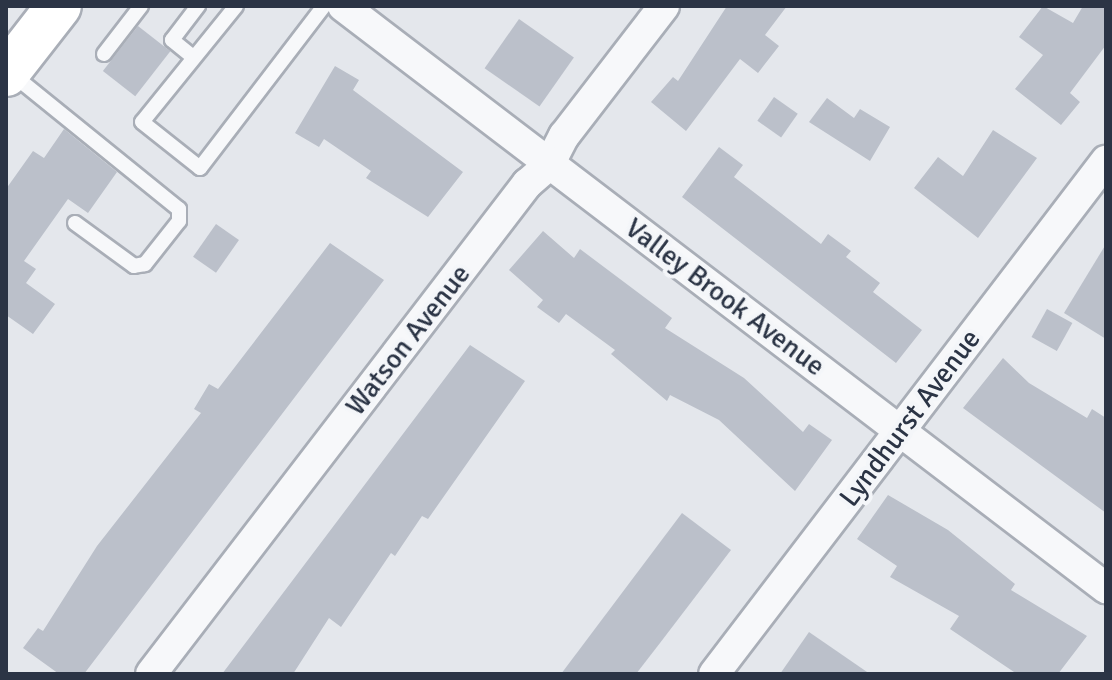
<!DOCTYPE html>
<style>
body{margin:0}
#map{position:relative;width:1112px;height:680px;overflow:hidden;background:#e4e7ec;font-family:Signika,sans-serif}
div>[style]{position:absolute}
.building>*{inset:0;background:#bbc0ca;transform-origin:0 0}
.roads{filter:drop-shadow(2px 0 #a9aeb7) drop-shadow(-2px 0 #a9aeb7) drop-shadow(0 2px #a9aeb7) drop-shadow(0 -2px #a9aeb7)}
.service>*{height:14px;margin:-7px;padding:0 7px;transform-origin:7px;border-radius:7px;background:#f7f8fa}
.minor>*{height:30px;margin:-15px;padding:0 15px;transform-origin:15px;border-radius:15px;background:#f7f8fa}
.primary>*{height:44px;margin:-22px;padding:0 22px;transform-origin:22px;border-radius:22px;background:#fff}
span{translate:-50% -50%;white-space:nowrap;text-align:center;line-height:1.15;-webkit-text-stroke:8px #f4f6f9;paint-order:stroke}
.street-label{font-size:28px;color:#2b3445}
.frame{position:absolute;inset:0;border:8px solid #2b3445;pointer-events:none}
</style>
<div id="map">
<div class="building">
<i style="clip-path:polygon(727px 6px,787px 6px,765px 35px,779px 46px,758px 73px,740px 59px,686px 131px,651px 102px,673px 77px,678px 81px)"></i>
<i style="clip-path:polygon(1043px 6px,1073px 23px,1083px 6px,1106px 6px,1106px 45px,1070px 93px,1080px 102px,1061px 125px,1015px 89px,1043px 55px,1019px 37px)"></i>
<i style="left:519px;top:19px;width:67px;height:60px;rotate:35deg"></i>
<i style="left:138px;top:26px;width:41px;height:57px;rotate:38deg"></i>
<i style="clip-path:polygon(335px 66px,359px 80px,353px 90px,463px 172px,428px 217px,366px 178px,371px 171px,324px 139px,319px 147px,295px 133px)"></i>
<i style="left:774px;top:97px;width:29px;height:29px;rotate:35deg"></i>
<i style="clip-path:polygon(827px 98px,854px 118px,860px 109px,890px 127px,870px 161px,809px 122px)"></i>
<i style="clip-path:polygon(64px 129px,117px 172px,88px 213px,68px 199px,24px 261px,36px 269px,26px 283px,55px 304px,33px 334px,6px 315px,6px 189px,33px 151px,44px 158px)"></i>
<i style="clip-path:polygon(993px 130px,1037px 158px,978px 238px,914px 188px,938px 157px,963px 176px)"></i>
<i style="clip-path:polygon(719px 147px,743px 165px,734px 177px,821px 244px,828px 234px,851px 251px,846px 257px,880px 283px,873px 292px,922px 330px,896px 363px,682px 197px)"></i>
<i style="left:216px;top:224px;width:28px;height:40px;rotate:35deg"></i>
<i style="clip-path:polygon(543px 231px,574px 258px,580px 249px,672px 318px,665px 328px,744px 378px,803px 432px,809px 424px,832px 440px,795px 491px,719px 420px,670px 395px,667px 401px,611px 354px,615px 350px,566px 314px,559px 323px,537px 307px,543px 300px,509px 270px)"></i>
<i style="clip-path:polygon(330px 243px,384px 280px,84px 674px,59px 674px,23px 648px,38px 628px,43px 631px,97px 546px,201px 413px,194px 409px,209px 384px,218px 389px)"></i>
<i style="clip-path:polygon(1106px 244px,1106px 339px,1064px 313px)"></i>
<i style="left:1047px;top:309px;width:29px;height:32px;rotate:29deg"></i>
<i style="clip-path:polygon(470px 345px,525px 381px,428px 519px,422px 516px,395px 556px,391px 553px,341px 627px,329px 618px,293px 674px,222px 674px)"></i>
<i style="clip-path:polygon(1003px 358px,1029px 383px,1087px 418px,1092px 409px,1106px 418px,1106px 513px,963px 408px)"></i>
<i style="clip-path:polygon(888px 495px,948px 530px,1015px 584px,1011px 590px,1087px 636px,1058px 674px,1017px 674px,950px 629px,959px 616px,890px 577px,897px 566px,857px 539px)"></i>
<i style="clip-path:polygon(682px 513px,731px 550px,660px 643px,636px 674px,561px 674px)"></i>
<i style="clip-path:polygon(809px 632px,870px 674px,780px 674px)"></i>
</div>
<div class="roads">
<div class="service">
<i style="left:236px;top:6px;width:149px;rotate:129deg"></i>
<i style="left:142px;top:122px;width:74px;rotate:38.4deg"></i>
<i style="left:200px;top:168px;width:204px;rotate:-52.6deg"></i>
<i style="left:104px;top:54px;width:61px;rotate:-52.4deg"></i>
<i style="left:193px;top:57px;width:27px;rotate:-141deg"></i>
<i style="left:172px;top:40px;width:43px;rotate:-52.6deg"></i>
<i style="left:12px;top:74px;width:215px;rotate:39deg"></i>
<i style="left:179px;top:209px;width:12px;rotate:90deg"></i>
<i style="left:179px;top:221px;width:55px;rotate:128.3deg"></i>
<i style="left:145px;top:264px;width:11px;rotate:170deg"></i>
<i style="left:134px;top:266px;width:73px;rotate:-143.9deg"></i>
</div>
<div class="minor">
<i style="left:343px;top:6px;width:960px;rotate:37.34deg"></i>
<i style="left:151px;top:674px;width:618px;rotate:-52.5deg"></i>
<i style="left:527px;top:184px;width:29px;rotate:-41deg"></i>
<i style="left:549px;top:165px;width:33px;rotate:-63deg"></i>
<i style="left:564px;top:136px;width:164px;rotate:-52.4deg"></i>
<i style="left:714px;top:674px;width:646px;rotate:-52.62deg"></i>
</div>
<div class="primary">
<i style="left:6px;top:74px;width:86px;rotate:-52.1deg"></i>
</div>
</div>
<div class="street-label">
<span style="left:725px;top:297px;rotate:37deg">Valley Brook Avenue</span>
<span style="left:408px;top:340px;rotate:-52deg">Watson Avenue</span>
<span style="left:910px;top:418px;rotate:-53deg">Lyndhurst Avenue</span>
</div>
<div class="frame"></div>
</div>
